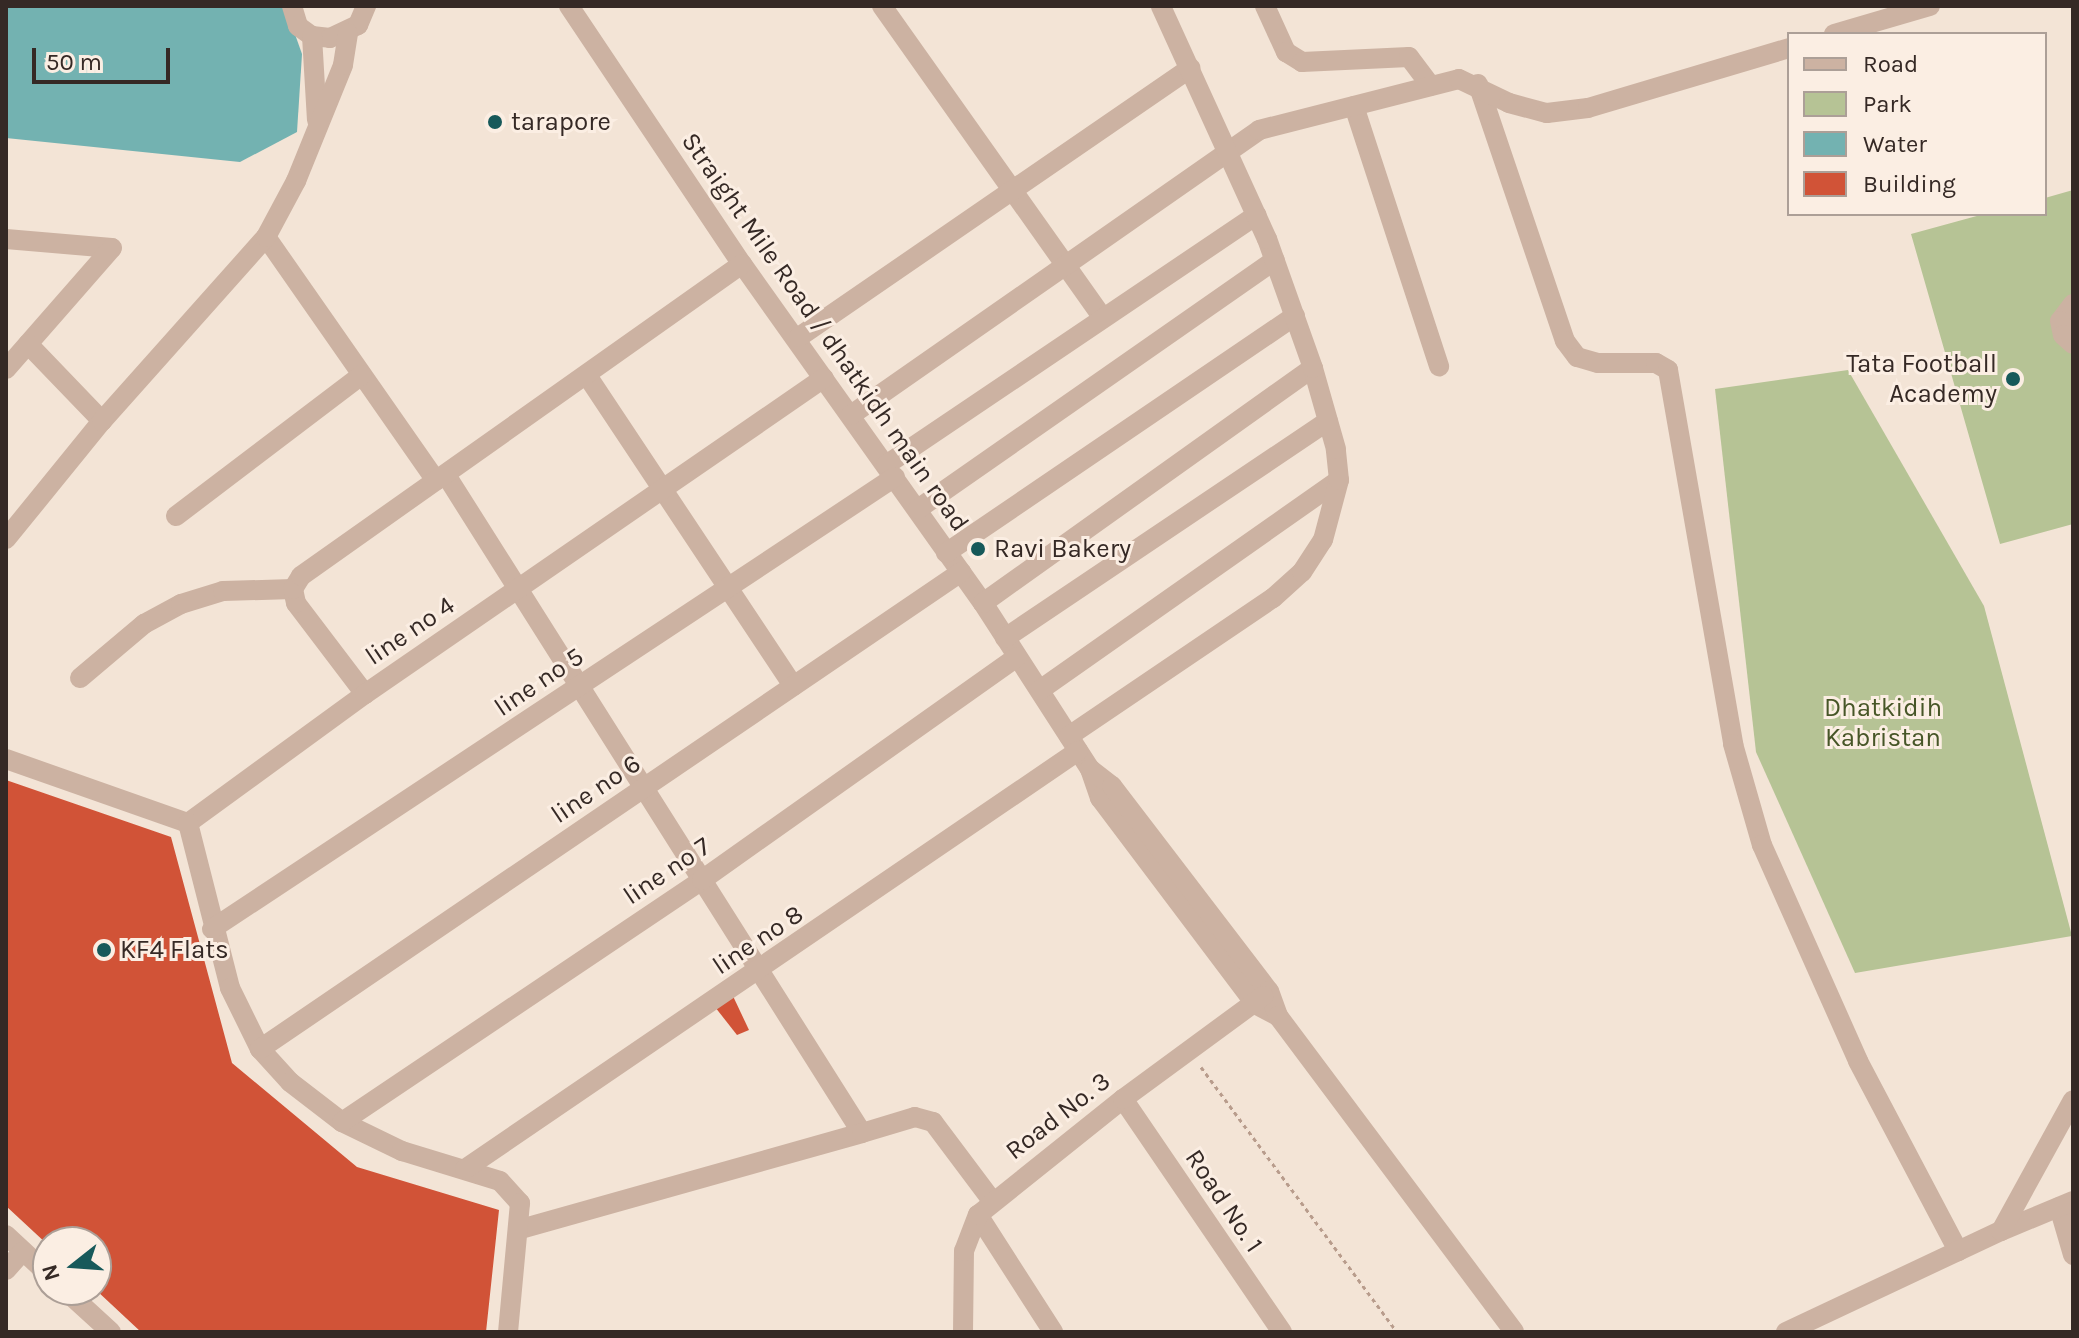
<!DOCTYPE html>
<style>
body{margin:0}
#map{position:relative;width:2079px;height:1338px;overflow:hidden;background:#f3e4d6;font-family:Karla,sans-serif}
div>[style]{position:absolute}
.green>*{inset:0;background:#b6c395}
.water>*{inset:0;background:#73b2b1}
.building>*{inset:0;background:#d15337}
.path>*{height:3px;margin-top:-1.5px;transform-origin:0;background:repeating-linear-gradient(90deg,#b89c8c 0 4px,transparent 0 8px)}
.minor>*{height:20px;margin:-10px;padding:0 10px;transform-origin:10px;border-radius:10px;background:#ccb2a2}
.dots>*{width:22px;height:22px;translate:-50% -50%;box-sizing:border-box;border:4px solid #fbeee3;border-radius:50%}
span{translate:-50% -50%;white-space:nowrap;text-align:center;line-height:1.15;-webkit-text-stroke:6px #fbeee3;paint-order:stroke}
.poi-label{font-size:26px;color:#352925}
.left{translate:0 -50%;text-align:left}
.right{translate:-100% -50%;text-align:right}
.street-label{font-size:26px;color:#352925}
.park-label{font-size:26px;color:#475627}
.frame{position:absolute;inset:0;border:8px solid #352925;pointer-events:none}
.legend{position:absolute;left:1787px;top:32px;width:260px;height:184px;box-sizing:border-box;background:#fbeee3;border:2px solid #ac9f97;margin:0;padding:10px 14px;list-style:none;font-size:24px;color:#352925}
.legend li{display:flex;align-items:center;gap:16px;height:40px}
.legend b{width:40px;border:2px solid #ac9f97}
.north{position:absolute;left:32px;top:1226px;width:80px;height:80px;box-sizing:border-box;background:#fbeee3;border:2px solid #ac9f97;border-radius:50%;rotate:253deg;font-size:22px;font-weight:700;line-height:32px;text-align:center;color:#352925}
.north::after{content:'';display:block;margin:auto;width:28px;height:36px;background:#17595a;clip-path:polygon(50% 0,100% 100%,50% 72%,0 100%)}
.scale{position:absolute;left:32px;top:48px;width:138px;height:36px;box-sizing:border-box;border:4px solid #352925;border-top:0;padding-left:10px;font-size:24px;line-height:28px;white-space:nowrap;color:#352925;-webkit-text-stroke:6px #fbeee3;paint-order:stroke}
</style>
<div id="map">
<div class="green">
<i style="clip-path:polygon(2073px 190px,2073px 524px,2000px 544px,1911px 234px,1984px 214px,2045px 214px,2045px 198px)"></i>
<i style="clip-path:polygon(1848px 370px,1984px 606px,2072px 936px,1855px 973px,1756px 752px,1715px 389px)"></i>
</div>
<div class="water">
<i style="clip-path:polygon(6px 6px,285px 6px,302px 54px,297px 132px,240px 162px,6px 138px)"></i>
</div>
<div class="building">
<i style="clip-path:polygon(6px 780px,171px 837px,232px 1063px,357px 1167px,499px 1210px,486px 1332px,141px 1332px,96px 1290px,96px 1242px,48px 1245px,6px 1206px)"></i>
<i style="clip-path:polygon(732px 994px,749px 1030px,737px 1035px,715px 1007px)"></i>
</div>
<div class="path">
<i style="left:1201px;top:1067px;width:330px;rotate:53.5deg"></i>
</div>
<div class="minor">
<i style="left:292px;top:6px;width:21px;rotate:73deg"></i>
<i style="left:298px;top:26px;width:17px;rotate:36deg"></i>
<i style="left:312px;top:36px;width:18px;rotate:6deg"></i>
<i style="left:330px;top:38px;width:31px;rotate:-25deg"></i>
<i style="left:358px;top:25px;width:21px;rotate:-67deg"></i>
<i style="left:569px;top:6px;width:311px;rotate:56.2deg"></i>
<i style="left:742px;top:264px;width:416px;rotate:54.6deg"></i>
<i style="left:983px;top:603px;width:197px;rotate:57.2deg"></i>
<i style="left:1090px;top:769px;width:31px;rotate:71deg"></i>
<i style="left:1100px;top:798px;width:258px;rotate:53deg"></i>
<i style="left:1255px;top:1004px;width:26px;rotate:28deg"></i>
<i style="left:882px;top:6px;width:382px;rotate:54.7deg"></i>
<i style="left:1265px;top:6px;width:51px;rotate:65.5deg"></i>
<i style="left:1286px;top:52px;width:19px;rotate:32deg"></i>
<i style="left:1302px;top:62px;width:107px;rotate:-2.7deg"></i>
<i style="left:1409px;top:57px;width:36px;rotate:53deg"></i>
<i style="left:1834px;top:34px;width:100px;rotate:-16.3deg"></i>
<i style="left:312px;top:36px;width:84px;rotate:86.6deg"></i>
<i style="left:1478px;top:84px;width:271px;rotate:71.3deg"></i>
<i style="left:1565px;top:341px;width:20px;rotate:53deg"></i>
<i style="left:1577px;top:357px;width:22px;rotate:16deg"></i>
<i style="left:1598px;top:363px;width:58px"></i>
<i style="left:1656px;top:363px;width:14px;rotate:30deg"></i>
<i style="left:1668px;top:370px;width:380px;rotate:80.1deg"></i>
<i style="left:1733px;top:744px;width:105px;rotate:74deg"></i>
<i style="left:1762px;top:845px;width:236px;rotate:66deg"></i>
<i style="left:1858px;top:1061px;width:215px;rotate:62.2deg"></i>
<i style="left:1354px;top:106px;width:274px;rotate:71.9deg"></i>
<i style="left:266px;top:237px;width:297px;rotate:55.1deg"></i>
<i style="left:6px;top:239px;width:106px;rotate:4.9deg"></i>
<i style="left:112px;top:248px;width:161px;rotate:131.2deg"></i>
<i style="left:2073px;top:304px;width:21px;rotate:127deg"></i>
<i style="left:2060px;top:321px;width:14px;rotate:78deg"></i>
<i style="left:2063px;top:335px;width:13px;rotate:42deg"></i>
<i style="left:799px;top:337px;width:475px;rotate:-34.5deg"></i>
<i style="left:28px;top:344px;width:107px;rotate:46.1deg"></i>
<i style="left:588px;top:377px;width:371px;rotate:56.4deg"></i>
<i style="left:851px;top:415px;width:498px;rotate:-34.9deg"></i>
<i style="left:1259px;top:130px;width:206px;rotate:-14.3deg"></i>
<i style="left:1459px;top:79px;width:55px;rotate:25.6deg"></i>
<i style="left:1509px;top:103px;width:39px;rotate:15deg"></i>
<i style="left:1547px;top:113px;width:41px;rotate:-7deg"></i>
<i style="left:1588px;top:108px;width:210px;rotate:-16.6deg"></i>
<i style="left:886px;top:465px;width:447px;rotate:-34deg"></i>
<i style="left:446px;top:475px;width:778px;rotate:57.7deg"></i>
<i style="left:862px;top:1133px;width:354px;rotate:164.3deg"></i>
<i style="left:918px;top:509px;width:435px;rotate:-34.9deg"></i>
<i style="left:176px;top:516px;width:233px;rotate:-37.2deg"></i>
<i style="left:6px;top:539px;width:152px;rotate:-50.9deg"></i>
<i style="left:102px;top:421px;width:246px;rotate:-48.3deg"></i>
<i style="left:266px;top:237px;width:64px;rotate:-61.8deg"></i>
<i style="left:296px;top:181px;width:125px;rotate:-67.9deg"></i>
<i style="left:343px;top:65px;width:32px;rotate:-81deg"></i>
<i style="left:946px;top:553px;width:422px;rotate:-34.2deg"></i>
<i style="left:983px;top:603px;width:405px;rotate:-35.5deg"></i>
<i style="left:1005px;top:638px;width:389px;rotate:-33.9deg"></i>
<i style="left:80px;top:678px;width:84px;rotate:-40.2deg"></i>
<i style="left:144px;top:624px;width:42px;rotate:-28.4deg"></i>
<i style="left:181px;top:604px;width:44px;rotate:-17.2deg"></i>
<i style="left:223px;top:591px;width:70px;rotate:-1.6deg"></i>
<i style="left:1040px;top:690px;width:365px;rotate:-35.1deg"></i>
<i style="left:365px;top:694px;width:114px;rotate:-127.2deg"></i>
<i style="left:296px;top:603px;width:14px;rotate:-102deg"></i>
<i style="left:293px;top:589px;width:15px;rotate:-58deg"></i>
<i style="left:301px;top:576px;width:540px;rotate:-35.28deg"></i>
<i style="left:1069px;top:736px;width:246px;rotate:-34.1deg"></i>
<i style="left:1273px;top:598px;width:39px;rotate:-42deg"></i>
<i style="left:1302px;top:572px;width:38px;rotate:-57deg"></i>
<i style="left:1323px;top:540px;width:62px;rotate:-75.1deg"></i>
<i style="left:1339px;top:480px;width:31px;rotate:-96deg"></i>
<i style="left:1336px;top:449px;width:84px;rotate:-105.9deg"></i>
<i style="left:1313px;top:368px;width:137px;rotate:-109.6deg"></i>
<i style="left:1267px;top:239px;width:256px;rotate:-114.5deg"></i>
<i style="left:6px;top:759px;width:193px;rotate:19.4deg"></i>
<i style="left:188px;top:823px;width:219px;rotate:-36.1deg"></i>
<i style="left:365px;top:694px;width:557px;rotate:-34.55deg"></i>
<i style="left:1090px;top:769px;width:28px;rotate:38deg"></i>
<i style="left:1112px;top:786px;width:258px;rotate:52.6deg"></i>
<i style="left:1269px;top:991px;width:27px;rotate:70deg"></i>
<i style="left:1278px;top:1016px;width:394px;rotate:53.2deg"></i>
<i style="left:188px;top:823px;width:170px;rotate:75.7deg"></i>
<i style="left:230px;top:988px;width:68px;rotate:63.8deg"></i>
<i style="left:260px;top:1049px;width:45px;rotate:47.7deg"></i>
<i style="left:290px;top:1082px;width:66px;rotate:37.6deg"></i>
<i style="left:342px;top:1122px;width:67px;rotate:25.8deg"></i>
<i style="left:402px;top:1151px;width:102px;rotate:17deg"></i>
<i style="left:500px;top:1181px;width:30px;rotate:48deg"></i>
<i style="left:520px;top:1203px;width:130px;rotate:95.3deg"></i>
<i style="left:212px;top:929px;width:819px;rotate:-33.5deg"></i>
<i style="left:260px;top:1049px;width:848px;rotate:-34.23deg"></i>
<i style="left:1123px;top:1099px;width:282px;rotate:55.7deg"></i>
<i style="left:342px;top:1122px;width:434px;rotate:-33.9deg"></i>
<i style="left:702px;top:880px;width:386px;rotate:-35.3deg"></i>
<i style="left:862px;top:1133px;width:55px;rotate:-16.8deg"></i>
<i style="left:915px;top:1117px;width:19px;rotate:16deg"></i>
<i style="left:933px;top:1122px;width:100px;rotate:53.1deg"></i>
<i style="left:465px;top:1169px;width:742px;rotate:-34.29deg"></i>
<i style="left:2059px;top:1207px;width:50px;rotate:73.7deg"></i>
<i style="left:978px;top:1215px;width:139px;rotate:57.3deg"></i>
<i style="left:2001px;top:1231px;width:78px;rotate:-22.6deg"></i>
<i style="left:6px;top:1235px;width:57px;rotate:42.9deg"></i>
<i style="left:6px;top:1270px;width:25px;rotate:-48deg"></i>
<i style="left:65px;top:1290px;width:62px;rotate:42.4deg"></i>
<i style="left:963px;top:1332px;width:81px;rotate:-89.3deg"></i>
<i style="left:964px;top:1251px;width:39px;rotate:-69deg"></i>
<i style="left:978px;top:1215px;width:186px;rotate:-38.7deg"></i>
<i style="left:1123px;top:1099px;width:174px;rotate:-36.3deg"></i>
<i style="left:1786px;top:1332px;width:238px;rotate:-25.2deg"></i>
<i style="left:2001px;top:1231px;width:149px;rotate:-61.2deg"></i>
</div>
<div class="dots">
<i style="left:495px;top:122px;background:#17595a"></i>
<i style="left:2013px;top:379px;background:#17595a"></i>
<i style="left:978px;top:549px;background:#17595a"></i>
<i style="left:104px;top:950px;background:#17595a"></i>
</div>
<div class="poi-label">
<span class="left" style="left:511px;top:122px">tarapore</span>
<span class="right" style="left:1997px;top:379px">Tata Football<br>Academy</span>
<span class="left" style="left:994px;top:549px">Ravi Bakery</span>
<span class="left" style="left:120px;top:950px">KF4 Flats</span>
</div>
<div class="street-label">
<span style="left:825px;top:332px;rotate:55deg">Straight Mile Road / dhatkidh main road</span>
<span style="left:410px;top:631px;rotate:-34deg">line no 4</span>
<span style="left:539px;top:682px;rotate:-34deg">line no 5</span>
<span style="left:596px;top:789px;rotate:-34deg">line no 6</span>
<span style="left:667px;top:871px;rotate:-34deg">line no 7</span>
<span style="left:758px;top:940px;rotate:-34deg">line no 8</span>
<span style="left:1058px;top:1116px;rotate:-38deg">Road No. 3</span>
<span style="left:1224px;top:1201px;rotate:56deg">Road No. 1</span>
</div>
<div class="park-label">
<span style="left:1883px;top:723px">Dhatkidih<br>Kabristan</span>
</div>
<div class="frame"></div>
<ul class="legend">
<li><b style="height:10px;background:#ccb2a2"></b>Road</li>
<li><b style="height:22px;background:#b6c395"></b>Park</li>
<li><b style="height:22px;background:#73b2b1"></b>Water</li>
<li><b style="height:22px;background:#d15337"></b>Building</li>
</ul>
<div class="north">N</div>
<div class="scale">50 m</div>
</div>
